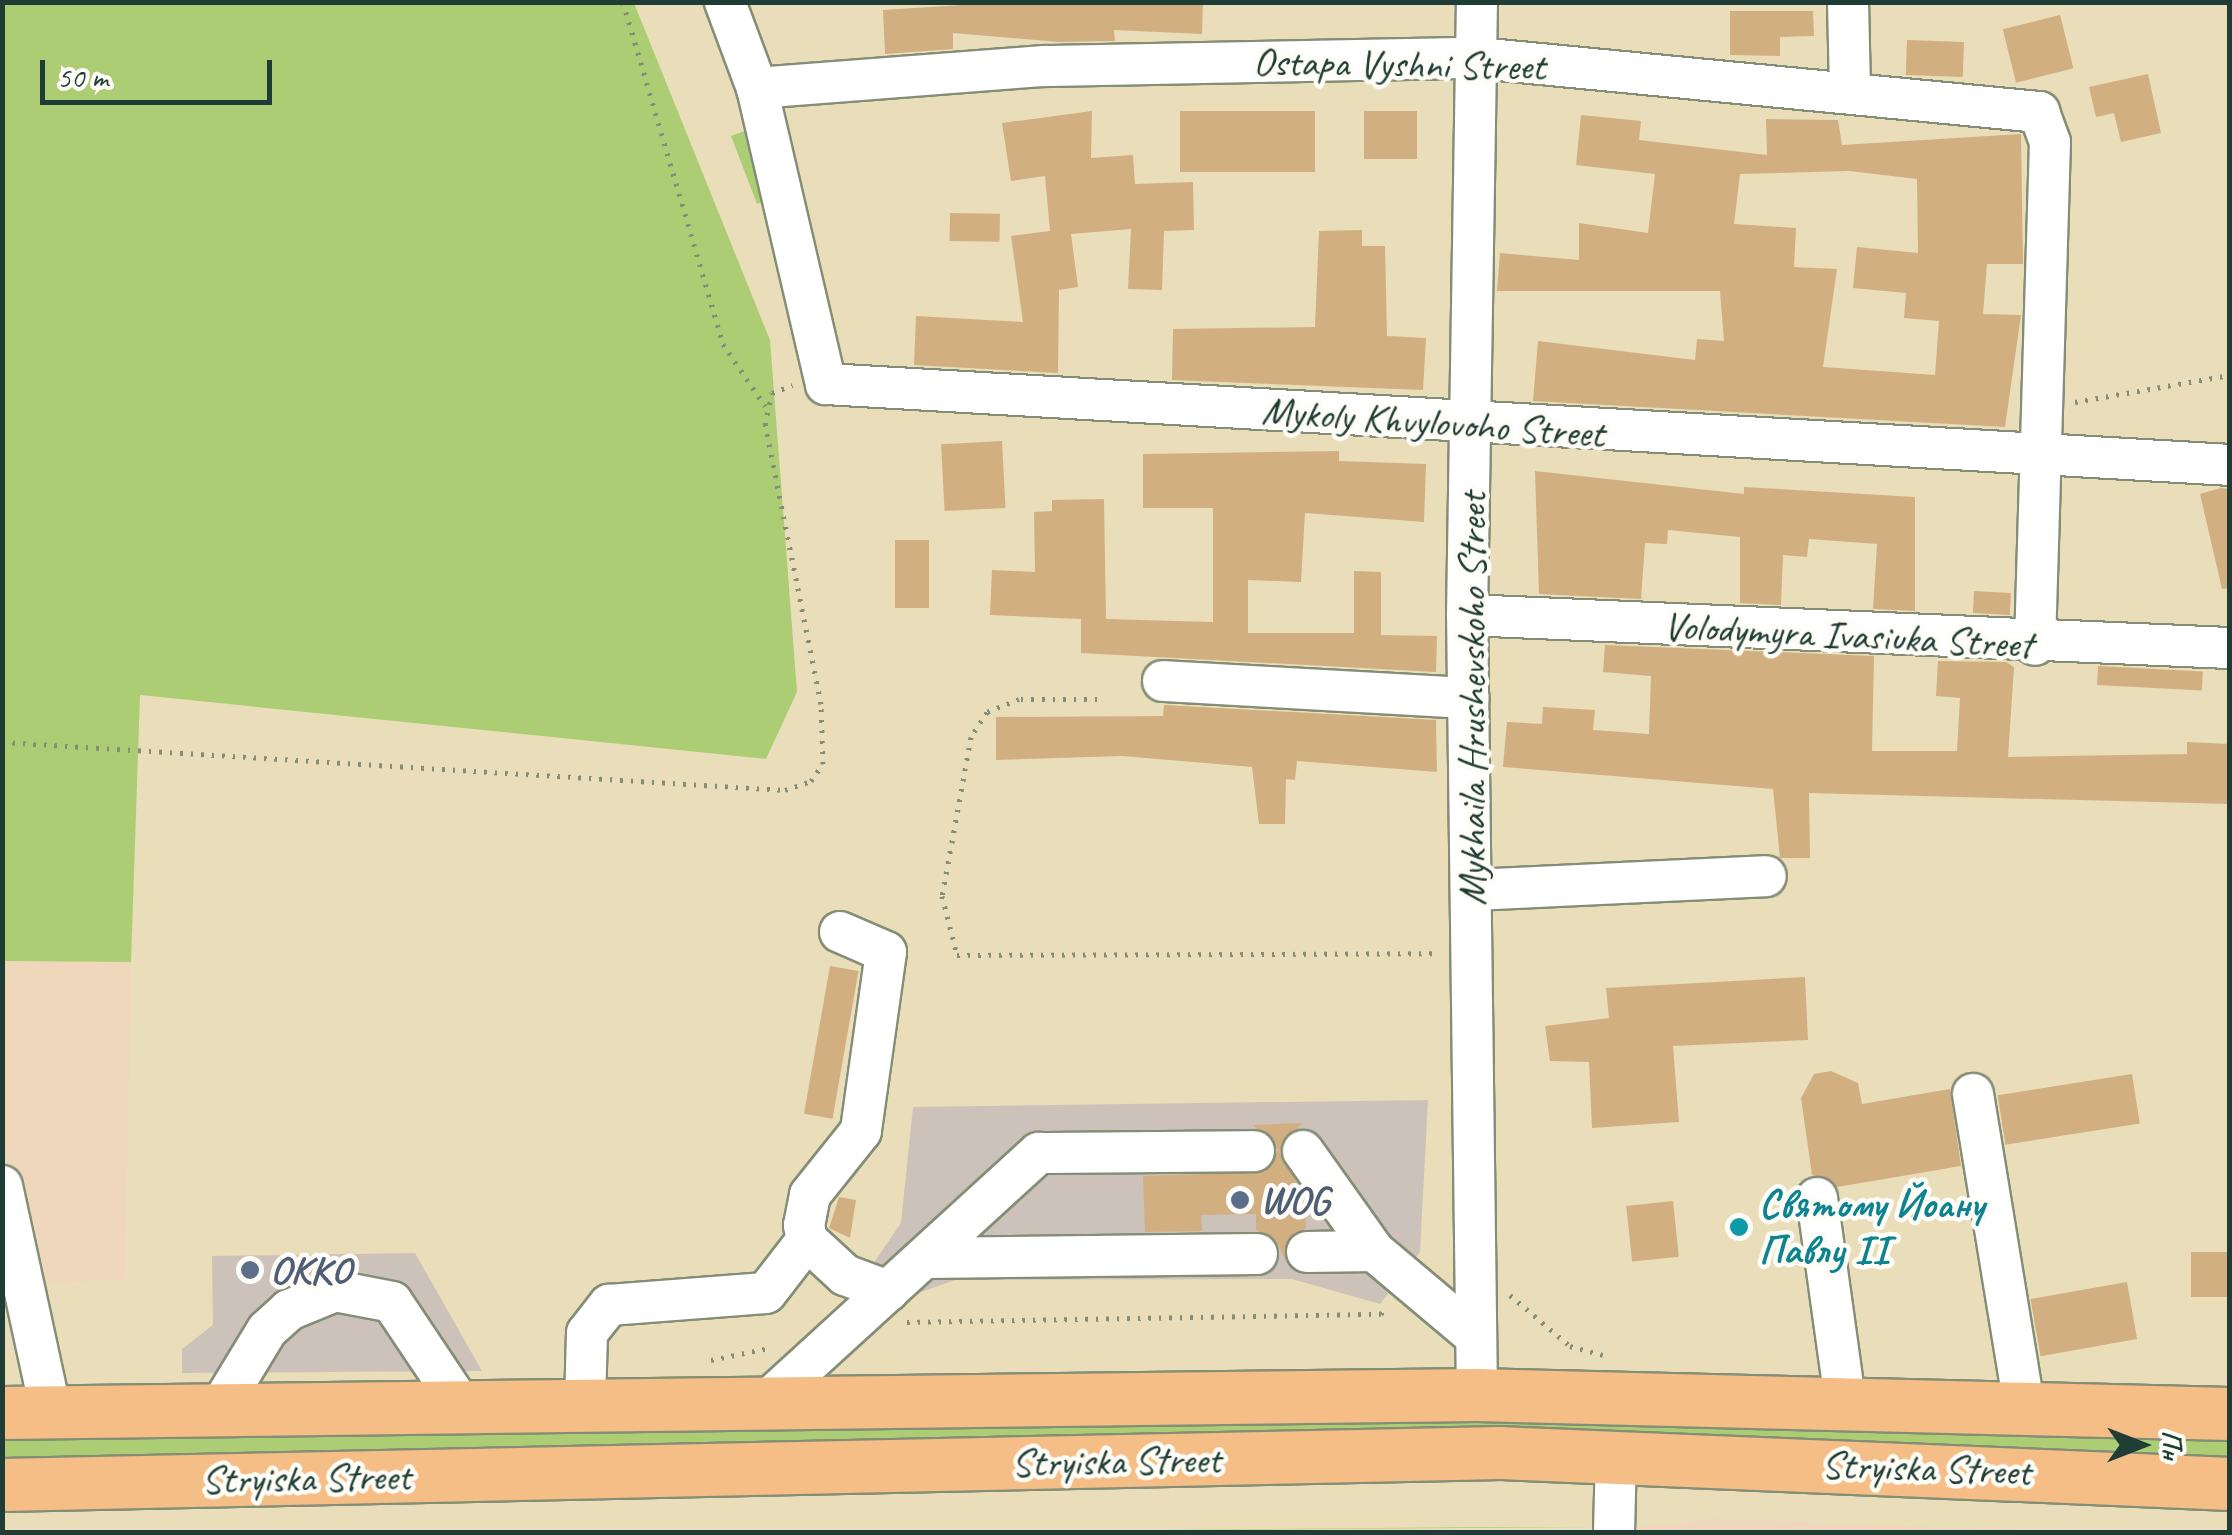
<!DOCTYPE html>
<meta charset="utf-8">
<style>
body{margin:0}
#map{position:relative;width:2232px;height:1535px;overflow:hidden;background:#e9deb9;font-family:Caveat,sans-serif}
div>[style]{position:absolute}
.built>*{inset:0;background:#eed7bb}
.industrial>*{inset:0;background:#ccc2b9}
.green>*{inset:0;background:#adcd75}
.building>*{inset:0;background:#d2af81;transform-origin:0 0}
.path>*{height:5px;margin-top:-2.5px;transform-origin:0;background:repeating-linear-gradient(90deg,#848e76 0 2.5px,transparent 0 10.5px)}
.roads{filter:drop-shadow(2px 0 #848e76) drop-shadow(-2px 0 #848e76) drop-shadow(0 2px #848e76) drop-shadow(0 -2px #848e76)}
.minor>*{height:40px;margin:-20px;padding:0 20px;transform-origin:20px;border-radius:20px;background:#fff}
.major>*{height:52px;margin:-26px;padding:0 26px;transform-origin:26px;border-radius:26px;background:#f5be86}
.dots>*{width:28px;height:28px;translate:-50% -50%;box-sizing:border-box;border:5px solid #fdfcf7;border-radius:50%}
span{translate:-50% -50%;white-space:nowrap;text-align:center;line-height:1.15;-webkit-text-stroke:9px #fdfcf7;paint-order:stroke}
.street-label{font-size:40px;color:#1f3d34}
.service-label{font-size:40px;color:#4e5e75;font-weight:700}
.left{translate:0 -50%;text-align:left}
.culture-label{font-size:40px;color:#0d838f;font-weight:700}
.frame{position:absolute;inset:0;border:5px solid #1f3d34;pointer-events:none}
.north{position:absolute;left:2092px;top:1395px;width:100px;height:100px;-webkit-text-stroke:8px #fdfcf7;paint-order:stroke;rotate:90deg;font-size:28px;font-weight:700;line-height:40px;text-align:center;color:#1f3d34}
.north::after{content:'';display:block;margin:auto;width:35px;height:45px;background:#1f3d34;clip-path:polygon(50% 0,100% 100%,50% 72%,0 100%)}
.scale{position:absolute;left:40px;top:60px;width:232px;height:45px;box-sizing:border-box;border:5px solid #1f3d34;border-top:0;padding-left:12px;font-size:30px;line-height:35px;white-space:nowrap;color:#1f3d34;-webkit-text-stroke:8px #fdfcf7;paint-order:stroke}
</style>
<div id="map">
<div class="built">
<i style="clip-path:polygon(3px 961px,131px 962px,125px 1279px,36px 1284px,3px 1153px)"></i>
<i style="clip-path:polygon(1714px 1519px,2013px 1530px,2053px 1532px,1592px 1532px)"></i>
</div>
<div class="industrial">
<i style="clip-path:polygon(1428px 1100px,1420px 1252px,1380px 1304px,1292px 1279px,955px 1280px,910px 1296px,862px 1280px,901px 1223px,913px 1107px)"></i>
<i style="clip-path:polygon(415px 1253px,482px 1371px,182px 1373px,182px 1349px,213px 1325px,212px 1256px)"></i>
</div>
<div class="green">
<i style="clip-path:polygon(2px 3px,634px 3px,770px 340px,797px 692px,766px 759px,140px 695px,131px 962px,3px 961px)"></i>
<i style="clip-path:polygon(761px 125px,782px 193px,757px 204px,731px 136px)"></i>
<i style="clip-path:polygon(1483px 1411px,2229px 1434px,2230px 1456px,1483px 1435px,3px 1460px,2px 1433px)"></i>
<i style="clip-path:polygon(1486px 1527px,1592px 1527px,972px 1532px)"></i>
</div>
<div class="building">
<i style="clip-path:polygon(1009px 2px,1203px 2px,1202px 34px,1114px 30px,1115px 41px,1059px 42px,953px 33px,953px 49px,885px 54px,883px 10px)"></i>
<i style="clip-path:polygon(1730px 11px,1813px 11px,1814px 36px,1780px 37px,1780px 56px,1730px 55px)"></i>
<i style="left:2060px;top:15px;width:55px;height:59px;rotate:76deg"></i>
<i style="left:1907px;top:40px;width:57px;height:35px;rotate:2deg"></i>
<i style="clip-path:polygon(2148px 74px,2161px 133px,2121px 142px,2114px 113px,2096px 117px,2089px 87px)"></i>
<i style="clip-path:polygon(1092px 111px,1091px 158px,1133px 155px,1135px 184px,1193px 182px,1194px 230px,1164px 231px,1162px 290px,1128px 289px,1131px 229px,1071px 234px,1078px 287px,1059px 290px,1058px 373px,914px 365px,916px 316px,1023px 322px,1011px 236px,1050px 231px,1045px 176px,1011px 181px,1002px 123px)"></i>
<i style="left:1180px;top:111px;width:135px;height:61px"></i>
<i style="left:1364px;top:111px;width:53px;height:48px"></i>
<i style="clip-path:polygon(evenodd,1581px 115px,1641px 121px,1639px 140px,1767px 155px,1766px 119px,1838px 120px,1842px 145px,2021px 134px,2023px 264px,1987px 264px,1983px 314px,2021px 315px,2005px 427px,1533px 401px,1538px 341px,1695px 360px,1697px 339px,1724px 341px,1720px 291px,1497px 291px,1500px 253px,1579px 260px,1579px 223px,1648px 233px,1655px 174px,1576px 165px,1581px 115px,1849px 171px,1917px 179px,1918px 253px,1857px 247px,1853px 288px,1906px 293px,1904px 318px,1939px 321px,1935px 375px,1823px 367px,1837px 269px,1794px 267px,1796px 228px,1734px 224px,1740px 174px,1849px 171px)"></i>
<i style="left:950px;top:213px;width:50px;height:28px;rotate:1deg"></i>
<i style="clip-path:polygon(1362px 230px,1362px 246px,1385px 246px,1387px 336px,1426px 338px,1423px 390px,1172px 380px,1173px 329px,1315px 327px,1319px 231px)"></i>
<i style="left:1002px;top:441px;width:67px;height:61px;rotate:87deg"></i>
<i style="clip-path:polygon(1339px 451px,1339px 461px,1426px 464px,1424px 522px,1305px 513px,1301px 582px,1248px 580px,1248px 633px,1354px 633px,1354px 571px,1381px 572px,1381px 635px,1437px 636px,1436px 672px,1081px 653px,1081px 619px,990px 615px,992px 570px,1035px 572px,1034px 512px,1052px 511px,1052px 500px,1104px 499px,1106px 619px,1213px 622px,1213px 508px,1143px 508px,1143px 454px)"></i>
<i style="clip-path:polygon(1535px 471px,1744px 494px,1744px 487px,1915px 497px,1915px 611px,1873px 609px,1877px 544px,1809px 539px,1807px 557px,1783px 555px,1781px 605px,1740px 603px,1740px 537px,1668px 530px,1667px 544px,1645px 543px,1641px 599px,1539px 594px)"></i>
<i style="clip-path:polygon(2221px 488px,2230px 489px,2230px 588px,2222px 589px,2200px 494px)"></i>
<i style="left:895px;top:540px;width:34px;height:68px"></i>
<i style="left:1974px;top:591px;width:37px;height:22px;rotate:3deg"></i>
<i style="clip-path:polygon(1605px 645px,1874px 656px,1872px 751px,1957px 751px,1960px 698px,1936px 696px,1938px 661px,2006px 662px,2014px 667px,2008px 757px,2187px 754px,2187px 742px,2230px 744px,2230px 804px,1809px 793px,1810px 858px,1780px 858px,1773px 789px,1503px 767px,1507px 722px,1542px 724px,1543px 707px,1595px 710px,1593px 730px,1649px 734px,1651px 676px,1603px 672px)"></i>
<i style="left:2098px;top:666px;width:105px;height:19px;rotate:3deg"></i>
<i style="clip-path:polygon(1164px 705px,1436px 720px,1437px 772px,1297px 761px,1295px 780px,1286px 779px,1285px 824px,1259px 824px,1252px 767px,1122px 756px,996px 760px,996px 717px,1163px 716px)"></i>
<i style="left:830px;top:966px;width:29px;height:150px;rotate:10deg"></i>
<i style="clip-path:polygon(1805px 977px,1808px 1040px,1673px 1046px,1679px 1122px,1592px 1128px,1589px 1062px,1550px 1061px,1545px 1026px,1609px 1018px,1606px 988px)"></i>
<i style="clip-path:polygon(1831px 1071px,1858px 1083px,1862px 1104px,1950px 1089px,1961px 1166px,1837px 1187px,1812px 1175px,1801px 1098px,1814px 1074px)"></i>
<i style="left:2132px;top:1074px;width:50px;height:136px;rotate:81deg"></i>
<i style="clip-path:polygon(1302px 1123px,1279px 1152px,1305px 1195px,1306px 1228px,1287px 1240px,1285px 1260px,1277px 1241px,1256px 1230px,1256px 1214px,1201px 1215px,1202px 1231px,1145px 1232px,1143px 1176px,1265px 1172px,1278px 1150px,1253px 1125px)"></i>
<i style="clip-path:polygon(839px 1197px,856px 1200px,850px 1238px,829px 1228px)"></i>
<i style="left:1673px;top:1201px;width:56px;height:47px;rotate:84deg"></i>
<i style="left:2230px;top:1252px;width:45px;height:39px;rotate:90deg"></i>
<i style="left:2127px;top:1282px;width:58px;height:98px;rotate:80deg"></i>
</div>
<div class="path">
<i style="left:623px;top:2px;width:356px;rotate:73.7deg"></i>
<i style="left:723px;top:344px;width:75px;rotate:55.9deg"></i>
<i style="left:2075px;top:402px;width:157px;rotate:-9.9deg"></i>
<i style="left:1097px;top:699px;width:78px;rotate:180deg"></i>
<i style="left:1019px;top:699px;width:35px;rotate:158deg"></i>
<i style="left:987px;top:712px;width:30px;rotate:123deg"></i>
<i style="left:971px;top:737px;width:162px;rotate:100.3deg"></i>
<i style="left:942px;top:896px;width:61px;rotate:75.7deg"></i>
<i style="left:957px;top:955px;width:480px;rotate:-0.2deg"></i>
<i style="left:2px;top:742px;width:784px;rotate:3.51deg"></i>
<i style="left:785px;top:790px;width:28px;rotate:-19deg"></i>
<i style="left:811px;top:781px;width:21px;rotate:-55deg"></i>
<i style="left:823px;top:764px;width:60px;rotate:-91.9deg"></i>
<i style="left:821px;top:704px;width:285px;rotate:-101.3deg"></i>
<i style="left:765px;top:425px;width:33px;rotate:-78deg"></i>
<i style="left:772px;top:393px;width:22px;rotate:-21deg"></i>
<i style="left:1510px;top:1295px;width:79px;rotate:40.4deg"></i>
<i style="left:1570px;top:1346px;width:34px;rotate:15deg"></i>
<i style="left:907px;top:1322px;width:474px;rotate:-1deg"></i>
<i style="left:1381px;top:1314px;width:10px;rotate:-53deg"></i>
<i style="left:711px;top:1360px;width:59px;rotate:-11.7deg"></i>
</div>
<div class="roads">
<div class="minor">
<i style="left:725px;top:2px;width:92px;rotate:69.6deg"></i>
<i style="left:757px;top:88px;width:304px;rotate:76.9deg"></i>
<i style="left:826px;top:384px;width:1406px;rotate:3.3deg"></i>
<i style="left:1848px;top:2px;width:89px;rotate:88.7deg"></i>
<i style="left:757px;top:88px;width:288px;rotate:-4.4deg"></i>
<i style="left:1044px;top:66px;width:434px;rotate:-1.1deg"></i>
<i style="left:1478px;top:58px;width:564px;rotate:5.5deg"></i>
<i style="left:2039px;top:112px;width:32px;rotate:70deg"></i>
<i style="left:2050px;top:142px;width:503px;rotate:91.71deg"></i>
<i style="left:1467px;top:615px;width:764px;rotate:2.48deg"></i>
<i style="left:1163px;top:681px;width:306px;rotate:3.2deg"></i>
<i style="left:1472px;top:890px;width:294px;rotate:-2.7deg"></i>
<i style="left:840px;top:932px;width:50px;rotate:23.5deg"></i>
<i style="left:886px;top:952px;width:181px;rotate:98deg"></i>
<i style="left:861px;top:1131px;width:82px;rotate:128.6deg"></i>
<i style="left:810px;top:1195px;width:31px;rotate:101deg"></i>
<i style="left:804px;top:1225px;width:15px;rotate:79deg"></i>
<i style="left:807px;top:1240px;width:52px;rotate:42.6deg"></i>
<i style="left:845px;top:1275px;width:46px;rotate:20.4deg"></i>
<i style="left:1973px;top:1094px;width:316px;rotate:80.7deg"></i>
<i style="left:1303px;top:1151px;width:123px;rotate:54.6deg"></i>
<i style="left:1374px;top:1251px;width:132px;rotate:40.1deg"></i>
<i style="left:2px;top:1186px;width:231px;rotate:77.8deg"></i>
<i style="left:1817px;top:1198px;width:205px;rotate:82.1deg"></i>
<i style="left:1307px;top:1252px;width:67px;rotate:-0.9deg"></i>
<i style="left:926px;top:1258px;width:331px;rotate:-0.7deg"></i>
<i style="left:1477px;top:1395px;width:780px;rotate:-90.73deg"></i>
<i style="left:1467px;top:615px;width:613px;rotate:-89.07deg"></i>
<i style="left:767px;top:1401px;width:368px;rotate:-42.4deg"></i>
<i style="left:1039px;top:1153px;width:215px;rotate:-0.5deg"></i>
<i style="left:585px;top:1404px;width:71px;rotate:-88.4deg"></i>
<i style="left:587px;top:1333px;width:36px;rotate:-52deg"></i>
<i style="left:609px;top:1305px;width:157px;rotate:-4.4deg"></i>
<i style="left:766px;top:1293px;width:67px;rotate:-52.3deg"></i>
<i style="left:219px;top:1409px;width:92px;rotate:-58.7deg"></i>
<i style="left:267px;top:1330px;width:30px;rotate:-42deg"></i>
<i style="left:289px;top:1310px;width:50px;rotate:-22.4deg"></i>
<i style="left:335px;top:1291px;width:58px;rotate:10.9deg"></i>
<i style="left:392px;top:1302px;width:124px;rotate:56.2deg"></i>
<i style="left:1614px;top:1532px;width:75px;rotate:-88.5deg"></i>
</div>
<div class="major">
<i style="left:2px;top:1413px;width:1475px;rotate:-0.7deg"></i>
<i style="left:1477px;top:1395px;width:753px;rotate:1.45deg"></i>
<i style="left:2px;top:1485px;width:1499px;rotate:-1.22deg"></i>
<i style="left:1501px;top:1453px;width:730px;rotate:2.43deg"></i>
</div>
</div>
<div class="dots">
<i style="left:1240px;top:1200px;background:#5c6f8a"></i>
<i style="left:1739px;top:1227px;background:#0f9aa8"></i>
<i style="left:250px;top:1270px;background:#5c6f8a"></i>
</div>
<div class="street-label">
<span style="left:1399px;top:64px;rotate:1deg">Ostapa Vyshni Street</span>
<span style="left:1433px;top:422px;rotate:4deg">Mykoly Khvylovoho Street</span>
<span style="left:1848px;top:635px;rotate:3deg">Volodymyra Ivasiuka Street</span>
<span style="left:1472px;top:699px;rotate:-90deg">Mykhaila Hrushevskoho Street</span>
<span style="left:1116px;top:1461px;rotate:-1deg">Stryiska Street</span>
<span style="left:1926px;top:1468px;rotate:2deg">Stryiska Street</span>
<span style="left:306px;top:1478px;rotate:-1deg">Stryiska Street</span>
</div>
<div class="service-label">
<span class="left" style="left:1260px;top:1200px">WOG</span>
<span class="left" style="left:270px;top:1270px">OKKO</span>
</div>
<div class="culture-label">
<span class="left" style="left:1759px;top:1227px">Святому Йоану<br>Павлу ІІ</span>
</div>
<div class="frame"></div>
<div class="north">Пн</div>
<div class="scale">50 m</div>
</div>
